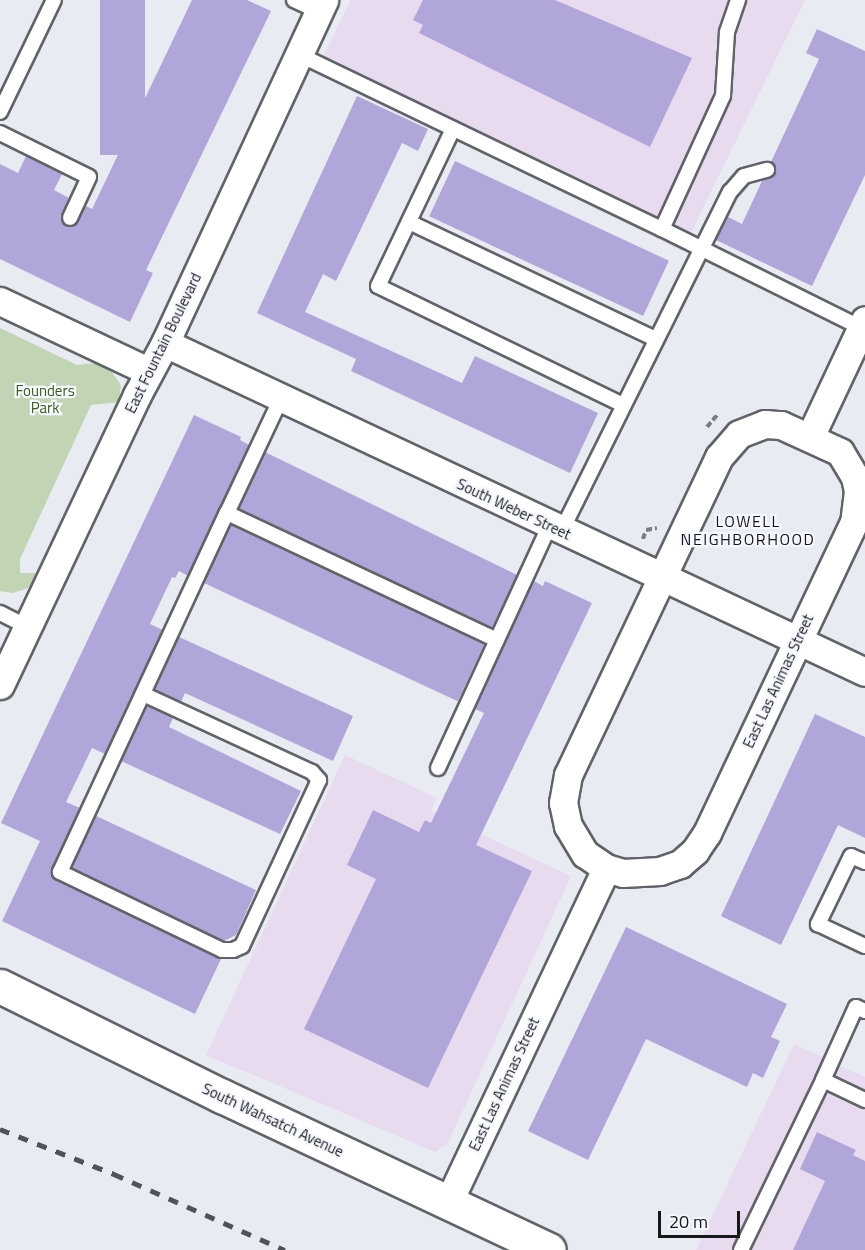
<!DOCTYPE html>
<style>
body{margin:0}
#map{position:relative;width:865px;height:1250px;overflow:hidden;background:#e8ebf1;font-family:"Titillium Web",sans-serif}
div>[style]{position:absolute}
.commercial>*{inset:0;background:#e9dbef}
.green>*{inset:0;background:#c1d5b4}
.building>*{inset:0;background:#b1a6da;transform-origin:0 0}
.path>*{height:4px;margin-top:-2px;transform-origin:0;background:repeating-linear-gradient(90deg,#797b7f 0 6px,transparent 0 9px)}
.roads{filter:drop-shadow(2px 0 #606368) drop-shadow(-2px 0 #606368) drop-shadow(0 2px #606368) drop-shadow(0 -2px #606368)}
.lane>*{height:14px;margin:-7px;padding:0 7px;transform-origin:7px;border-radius:7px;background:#fff}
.street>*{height:27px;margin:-13.5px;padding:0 13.5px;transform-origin:13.5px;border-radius:13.5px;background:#fff}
.secondary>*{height:33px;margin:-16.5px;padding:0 16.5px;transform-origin:16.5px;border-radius:16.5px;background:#fff}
.rail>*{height:4.5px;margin-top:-2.25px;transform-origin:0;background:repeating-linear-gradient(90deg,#515255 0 10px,transparent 0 20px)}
span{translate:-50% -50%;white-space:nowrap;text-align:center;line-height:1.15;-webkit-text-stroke:4.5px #f5f8fe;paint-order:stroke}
.street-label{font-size:15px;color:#18181a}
.park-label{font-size:15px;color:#395d1a}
.neighbourhood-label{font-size:16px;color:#18181a;letter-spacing:1.5px}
.scale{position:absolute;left:658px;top:1211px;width:82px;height:27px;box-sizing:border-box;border:3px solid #18181a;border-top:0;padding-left:8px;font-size:18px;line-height:21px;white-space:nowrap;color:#18181a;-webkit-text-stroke:4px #f5f8fe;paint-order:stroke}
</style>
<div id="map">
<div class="commercial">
<i style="clip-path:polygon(351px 0,805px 0,682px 251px,316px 71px)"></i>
<i style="clip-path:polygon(345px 755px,437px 798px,431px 811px,571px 876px,447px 1145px,435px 1152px,206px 1055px)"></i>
<i style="clip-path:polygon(794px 1044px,865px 1077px,865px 1250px,696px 1250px)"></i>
</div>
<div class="green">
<i style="clip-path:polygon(0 328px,77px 365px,94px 363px,111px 371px,121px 385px,119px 402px,91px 405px,20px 559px,20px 573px,35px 573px,37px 576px,28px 588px,13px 593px,0 591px)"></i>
</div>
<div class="building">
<i style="left:100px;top:0;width:45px;height:155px"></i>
<i style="clip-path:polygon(192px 0,247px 0,271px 11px,146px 270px,153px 273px,130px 322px,0 259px,0 164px,18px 173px,26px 156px,62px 174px,54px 190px,69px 198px,61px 219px,67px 226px,76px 225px,86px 206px,92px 209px)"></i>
<i style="clip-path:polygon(423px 0,555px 0,692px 58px,650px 147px,419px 33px,423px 25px,413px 20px)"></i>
<i style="clip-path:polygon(817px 29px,865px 51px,865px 175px,812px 286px,716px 240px,728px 217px,742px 224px,762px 181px,775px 173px,771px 162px,819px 59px,806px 53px)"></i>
<i style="clip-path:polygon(357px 96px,428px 129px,418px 151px,402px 143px,336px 281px,323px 274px,305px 312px,462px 383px,475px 356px,598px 413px,570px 473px,351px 371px,356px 359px,257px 313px)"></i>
<i style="left:455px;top:161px;width:236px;height:61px;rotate:25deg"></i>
<i style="clip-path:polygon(194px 415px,241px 437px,240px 440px,249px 445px,188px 576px,179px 571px,175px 578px,172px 577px,150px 624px,163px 630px,105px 754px,92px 748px,66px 802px,80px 808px,51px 872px,56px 880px,221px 959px,195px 1014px,2px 921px,40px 841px,1px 823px)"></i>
<i style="left:265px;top:452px;width:281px;height:63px;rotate:26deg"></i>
<i style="left:231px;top:525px;width:280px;height:64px;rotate:25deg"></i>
<i style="clip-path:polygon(534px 581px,543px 586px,545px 581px,592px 603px,476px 845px,532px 871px,428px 1088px,304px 1029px,376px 879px,347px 865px,373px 810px,419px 832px,425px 820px,431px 823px,484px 713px,475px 709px)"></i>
<i style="clip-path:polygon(179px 637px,353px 716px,333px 761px,185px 693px,181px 702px,155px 690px)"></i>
<i style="clip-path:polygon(147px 706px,173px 718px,169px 727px,301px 791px,280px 834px,121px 761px)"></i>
<i style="clip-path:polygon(815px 714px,865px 737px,865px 838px,838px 825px,781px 945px,721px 916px)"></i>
<i style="clip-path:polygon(96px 816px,256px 890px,236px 935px,224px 941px,72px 868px)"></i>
<i style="clip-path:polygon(626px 927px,787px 1004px,771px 1037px,780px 1041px,763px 1078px,753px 1073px,747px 1087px,646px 1039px,588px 1160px,528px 1131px)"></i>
<i style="clip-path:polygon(817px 1132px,856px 1150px,853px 1155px,865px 1161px,865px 1250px,793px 1250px,825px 1181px,800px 1169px)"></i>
</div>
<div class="path">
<i style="left:707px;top:427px;width:16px;rotate:-50deg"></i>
<i style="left:643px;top:539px;width:9px;rotate:-72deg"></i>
<i style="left:646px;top:530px;width:11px;rotate:-10deg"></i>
</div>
<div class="roads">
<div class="lane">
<i style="left:294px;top:0;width:26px;rotate:25deg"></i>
<i style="left:298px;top:54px;width:404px;rotate:25.7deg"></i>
<i style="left:662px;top:229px;width:146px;rotate:-65.4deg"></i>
<i style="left:723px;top:96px;width:64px;rotate:-86.4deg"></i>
<i style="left:727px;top:32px;width:34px;rotate:-71deg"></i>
<i style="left:0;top:112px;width:124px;rotate:-64.3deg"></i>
<i style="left:453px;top:129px;width:174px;rotate:115.5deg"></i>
<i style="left:378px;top:286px;width:272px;rotate:25.9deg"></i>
<i style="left:0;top:133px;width:99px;rotate:26.3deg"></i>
<i style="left:89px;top:177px;width:45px;rotate:114.9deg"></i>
<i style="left:409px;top:222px;width:272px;rotate:25.4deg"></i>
<i style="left:662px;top:229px;width:222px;rotate:26.4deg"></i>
<i style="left:227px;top:513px;width:298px;rotate:25.2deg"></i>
<i style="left:561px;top:532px;width:380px;rotate:-63.6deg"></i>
<i style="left:730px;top:192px;width:21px;rotate:-49deg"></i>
<i style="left:744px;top:176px;width:24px;rotate:-15deg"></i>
<i style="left:0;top:613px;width:30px;rotate:27deg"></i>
<i style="left:143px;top:694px;width:186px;rotate:24.8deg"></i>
<i style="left:312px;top:772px;width:11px;rotate:49deg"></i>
<i style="left:319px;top:780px;width:183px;rotate:114.9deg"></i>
<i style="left:242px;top:946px;width:10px;rotate:156deg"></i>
<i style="left:233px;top:950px;width:11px;rotate:180deg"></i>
<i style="left:222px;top:950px;width:180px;rotate:-154.3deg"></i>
<i style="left:60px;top:872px;width:396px;rotate:-65.1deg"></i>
<i style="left:227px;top:513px;width:127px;rotate:-64.8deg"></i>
<i style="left:438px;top:768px;width:265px;rotate:-65.3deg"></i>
<i style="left:865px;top:862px;width:15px;rotate:-157deg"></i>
<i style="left:851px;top:856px;width:76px;rotate:115.9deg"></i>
<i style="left:818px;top:924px;width:52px;rotate:25.1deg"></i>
<i style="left:823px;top:1080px;width:80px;rotate:-65.7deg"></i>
<i style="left:856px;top:1007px;width:10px;rotate:24deg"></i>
<i style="left:741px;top:1250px;width:189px;rotate:-64.2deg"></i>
<i style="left:823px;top:1080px;width:47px;rotate:25.5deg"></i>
</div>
<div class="street">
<i style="left:0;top:301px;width:164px;rotate:25.3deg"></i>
<i style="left:165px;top:343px;width:773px;rotate:25.17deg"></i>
<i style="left:765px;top:424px;width:16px;rotate:4deg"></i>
<i style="left:781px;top:425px;width:65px;rotate:24.6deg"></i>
<i style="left:840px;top:452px;width:29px;rotate:59deg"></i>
<i style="left:855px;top:477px;width:14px;rotate:78deg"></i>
<i style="left:858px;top:491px;width:31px;rotate:97deg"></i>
<i style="left:854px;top:522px;width:344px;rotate:115.3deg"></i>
<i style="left:707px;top:833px;width:22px;rotate:124deg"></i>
<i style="left:695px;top:851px;width:20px;rotate:139deg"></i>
<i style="left:680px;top:864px;width:21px;rotate:161deg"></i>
<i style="left:660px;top:871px;width:37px;rotate:177deg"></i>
<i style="left:623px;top:873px;width:18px;rotate:-164deg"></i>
<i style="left:606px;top:868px;width:25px;rotate:-146deg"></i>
<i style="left:585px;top:854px;width:33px;rotate:-121deg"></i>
<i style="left:568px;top:826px;width:24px;rotate:-102deg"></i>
<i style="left:563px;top:803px;width:28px;rotate:-80deg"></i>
<i style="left:568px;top:775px;width:352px;rotate:-64.6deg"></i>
<i style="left:719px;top:457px;width:30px;rotate:-49deg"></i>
<i style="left:739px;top:434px;width:28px;rotate:-21deg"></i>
<i style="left:810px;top:437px;width:129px;rotate:-64.8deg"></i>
<i style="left:0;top:685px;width:321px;rotate:-64.7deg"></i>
<i style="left:137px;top:395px;width:59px;rotate:-61.7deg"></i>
<i style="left:165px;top:343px;width:378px;rotate:-65.1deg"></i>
<i style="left:448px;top:1203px;width:370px;rotate:-64.7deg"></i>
</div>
<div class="secondary">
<i style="left:0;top:986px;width:248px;rotate:26.4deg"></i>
<i style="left:222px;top:1096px;width:361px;rotate:25.2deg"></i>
</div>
</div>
<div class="rail">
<i style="left:0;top:1129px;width:123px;rotate:21.5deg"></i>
<i style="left:114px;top:1174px;width:187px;rotate:24deg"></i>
</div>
<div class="street-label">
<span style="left:163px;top:343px;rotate:-64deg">East Fountain Boulevard</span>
<span style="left:514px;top:509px;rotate:25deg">South Weber Street</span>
<span style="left:778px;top:681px;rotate:-65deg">East Las Animas Street</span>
<span style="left:504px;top:1084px;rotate:-65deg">East Las Animas Street</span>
<span style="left:273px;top:1120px;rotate:25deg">South Wahsatch Avenue</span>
</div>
<div class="park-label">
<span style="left:45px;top:399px">Founders<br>Park</span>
</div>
<div class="neighbourhood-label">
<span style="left:748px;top:530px">LOWELL<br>NEIGHBORHOOD</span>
</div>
<div class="scale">20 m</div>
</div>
